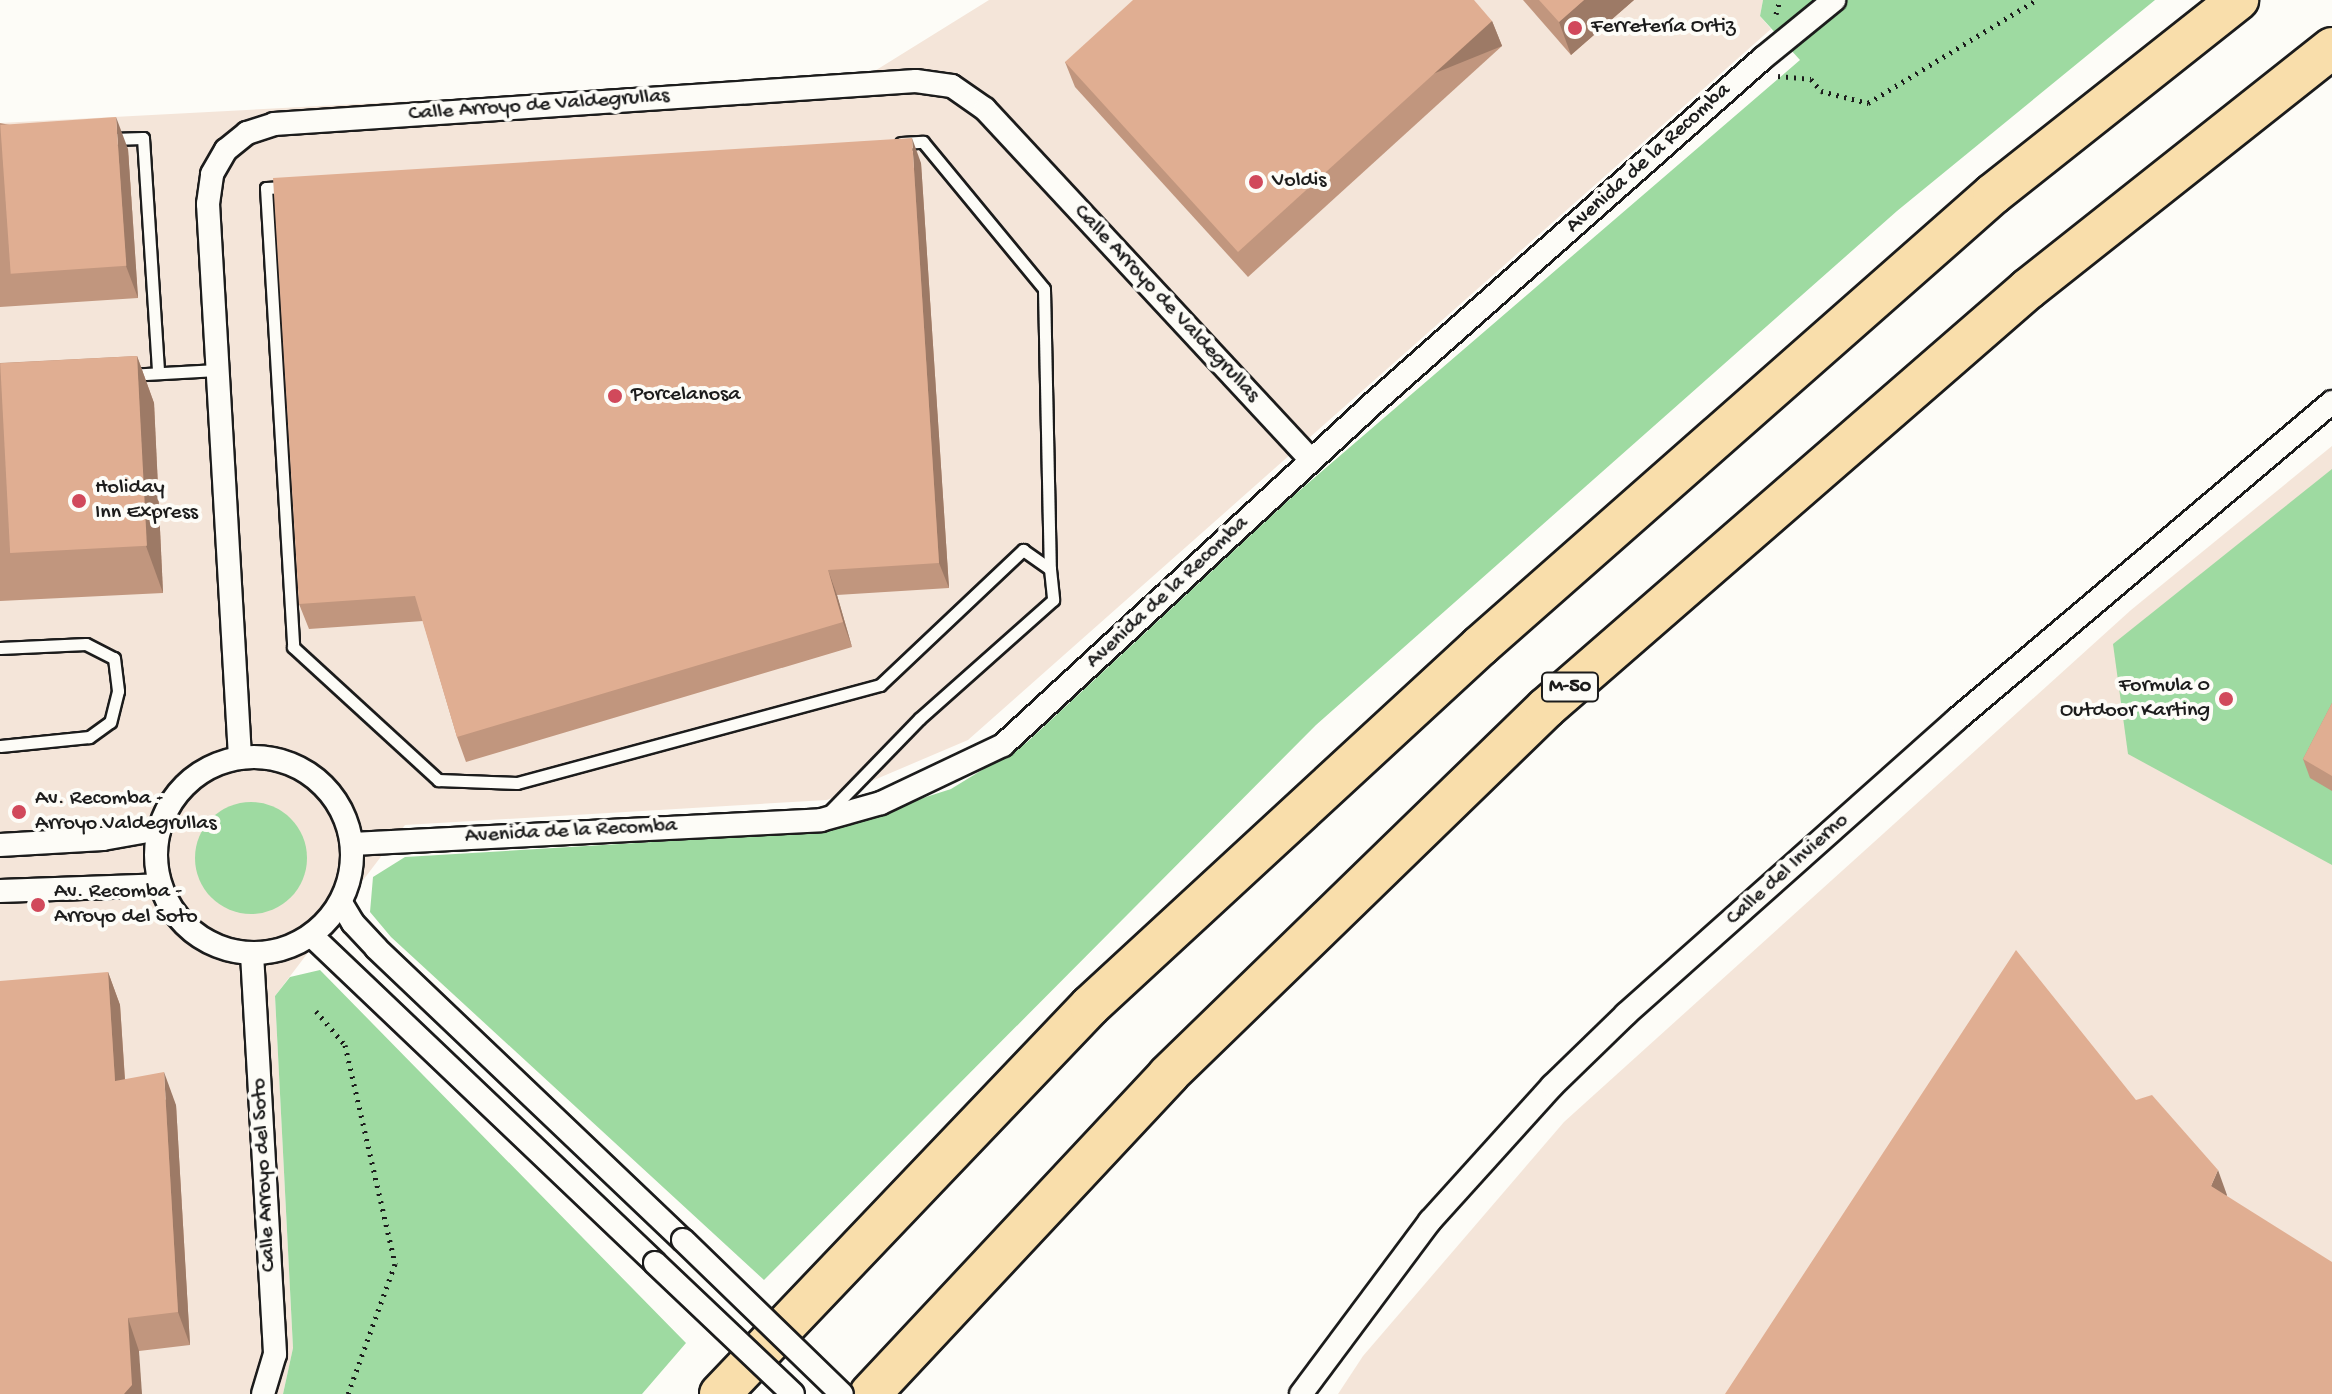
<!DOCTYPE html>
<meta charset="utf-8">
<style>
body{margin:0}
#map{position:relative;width:2332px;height:1394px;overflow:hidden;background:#fdfcf7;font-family:"Gochi Hand",sans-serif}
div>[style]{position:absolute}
.built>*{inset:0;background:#f4e5d9}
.green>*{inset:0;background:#9edaa1}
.round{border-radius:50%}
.path>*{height:5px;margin-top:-2.5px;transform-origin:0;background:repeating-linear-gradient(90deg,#1c1c1c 0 2px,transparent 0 8px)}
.roads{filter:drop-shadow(2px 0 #1c1c1c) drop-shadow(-2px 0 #1c1c1c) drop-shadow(0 2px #1c1c1c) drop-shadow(0 -2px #1c1c1c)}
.lane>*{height:11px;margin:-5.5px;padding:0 5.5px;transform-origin:5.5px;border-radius:5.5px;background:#fdfcf7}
.street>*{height:22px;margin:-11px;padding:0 11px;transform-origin:11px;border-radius:11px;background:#fdfcf7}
.street>.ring{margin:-11px;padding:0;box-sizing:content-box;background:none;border:22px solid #fdfcf7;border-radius:50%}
.highway>*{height:40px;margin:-20px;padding:0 20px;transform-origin:20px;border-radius:20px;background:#f9deab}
.bridges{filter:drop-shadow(2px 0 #1c1c1c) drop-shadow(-2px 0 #1c1c1c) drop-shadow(0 2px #1c1c1c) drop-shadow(0 -2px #1c1c1c)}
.street-bridge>*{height:22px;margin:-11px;padding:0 11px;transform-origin:11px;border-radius:11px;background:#fdfcf7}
.wall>*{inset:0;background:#c1967e}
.shaded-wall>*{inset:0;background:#9d7a66;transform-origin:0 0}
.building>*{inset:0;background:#e0ae92;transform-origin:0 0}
.dots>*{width:22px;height:22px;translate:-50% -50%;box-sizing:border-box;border:4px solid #fdfcf7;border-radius:50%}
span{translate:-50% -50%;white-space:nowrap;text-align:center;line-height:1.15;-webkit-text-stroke:8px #fdfcf7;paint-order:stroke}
.shield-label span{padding:2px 6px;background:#fdfcf7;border:2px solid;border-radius:6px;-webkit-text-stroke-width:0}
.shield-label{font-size:20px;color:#1c1c1c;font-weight:700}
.poi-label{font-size:22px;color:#1c1c1c}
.left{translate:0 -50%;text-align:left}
.right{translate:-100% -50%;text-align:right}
.street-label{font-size:22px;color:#1c1c1c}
</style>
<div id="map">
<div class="built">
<i style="clip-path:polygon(989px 0,1763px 0,1760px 16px,1771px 29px,968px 740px,827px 800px,405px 825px,275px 996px,293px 1348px,283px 1394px,0 1394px,0 123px,865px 77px)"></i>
<i style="clip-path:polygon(2332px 446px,2332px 1394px,1338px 1394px,1363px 1356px,1564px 1122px,2131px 610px)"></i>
</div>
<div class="green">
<i style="clip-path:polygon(1763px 0,2155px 0,1897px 211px,1316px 725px,764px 1280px,391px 937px,370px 912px,373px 877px,405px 857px,817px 832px,951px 789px,1026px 743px,1292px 497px,1800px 60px,1760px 16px)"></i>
<i style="clip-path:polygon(2332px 469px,2332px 865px,2128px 754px,2113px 644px)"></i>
<i class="round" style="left:195px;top:802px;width:112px;height:112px"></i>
<i style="clip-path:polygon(320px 970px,686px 1343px,642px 1394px,283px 1394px,293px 1348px,275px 996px,290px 977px)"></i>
</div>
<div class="path">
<i style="left:1776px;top:14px;width:15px;rotate:-74deg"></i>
<i style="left:1778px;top:76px;width:33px;rotate:5deg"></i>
<i style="left:1811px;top:79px;width:16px;rotate:50deg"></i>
<i style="left:1821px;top:91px;width:49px;rotate:14.3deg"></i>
<i style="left:1868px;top:103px;width:197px;rotate:-31.5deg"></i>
<i style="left:316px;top:1011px;width:45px;rotate:49.5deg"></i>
<i style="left:345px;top:1045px;width:225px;rotate:77.1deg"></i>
<i style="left:395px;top:1264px;width:138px;rotate:109.9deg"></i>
</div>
<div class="roads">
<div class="lane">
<i style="left:112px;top:139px;width:31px;rotate:-2deg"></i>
<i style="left:143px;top:138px;width:235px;rotate:86.3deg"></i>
<i style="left:901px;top:143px;width:22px;rotate:-3deg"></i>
<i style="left:923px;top:142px;width:190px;rotate:50.5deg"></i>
<i style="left:1044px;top:289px;width:280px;rotate:88.8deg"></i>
<i style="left:286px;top:187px;width:20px;rotate:177deg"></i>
<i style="left:266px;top:188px;width:460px;rotate:86.6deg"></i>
<i style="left:293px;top:647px;width:197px;rotate:42.5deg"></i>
<i style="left:438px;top:780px;width:79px;rotate:2.2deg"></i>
<i style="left:517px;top:783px;width:376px;rotate:-15.1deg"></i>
<i style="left:880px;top:685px;width:197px;rotate:-43.4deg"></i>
<i style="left:1023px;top:550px;width:33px;rotate:35deg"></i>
<i style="left:1050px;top:569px;width:31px;rotate:84deg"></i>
<i style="left:1053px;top:600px;width:179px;rotate:138.4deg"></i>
<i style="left:919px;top:719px;width:132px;rotate:134.1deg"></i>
<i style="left:129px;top:375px;width:87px;rotate:-3.3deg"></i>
<i style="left:0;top:648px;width:86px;rotate:-2.7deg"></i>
<i style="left:86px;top:644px;width:31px;rotate:27deg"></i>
<i style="left:114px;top:658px;width:33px;rotate:83deg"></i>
<i style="left:118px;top:691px;width:32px;rotate:104deg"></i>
<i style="left:110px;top:722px;width:26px;rotate:144deg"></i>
<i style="left:89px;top:737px;width:89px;rotate:174.2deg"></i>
</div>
<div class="street">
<i class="ring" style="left:156px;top:757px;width:174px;height:174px"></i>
<i style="left:240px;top:757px;width:554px;rotate:-93.31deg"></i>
<i style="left:208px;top:204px;width:30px;rotate:-82deg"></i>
<i style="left:212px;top:174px;width:28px;rotate:-60deg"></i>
<i style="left:226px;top:150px;width:27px;rotate:-39deg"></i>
<i style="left:247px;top:133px;width:28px;rotate:-18deg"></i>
<i style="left:274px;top:124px;width:643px;rotate:-3.83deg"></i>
<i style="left:916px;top:81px;width:36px;rotate:8deg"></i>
<i style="left:952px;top:86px;width:40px;rotate:34.9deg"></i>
<i style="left:985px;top:109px;width:479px;rotate:47.1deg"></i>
<i style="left:352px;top:844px;width:470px;rotate:-2.9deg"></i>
<i style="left:821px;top:820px;width:62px;rotate:-15.8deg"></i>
<i style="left:881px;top:803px;width:135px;rotate:-25.4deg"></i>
<i style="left:1003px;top:745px;width:498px;rotate:-42.7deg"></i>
<i style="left:1369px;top:407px;width:526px;rotate:-41.53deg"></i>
<i style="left:1763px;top:58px;width:92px;rotate:-39.2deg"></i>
<i style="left:0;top:845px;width:103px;rotate:-3.3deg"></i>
<i style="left:103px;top:839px;width:57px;rotate:-10.1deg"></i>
<i style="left:0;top:891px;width:160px;rotate:-2.1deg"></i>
<i style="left:341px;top:903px;width:23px;rotate:59deg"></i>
<i style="left:353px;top:923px;width:34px;rotate:47deg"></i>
<i style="left:376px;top:948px;width:424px;rotate:43.6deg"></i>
<i style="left:313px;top:937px;width:472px;rotate:43.6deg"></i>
<i style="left:252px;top:954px;width:401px;rotate:86.7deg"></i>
<i style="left:275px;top:1354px;width:42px;rotate:106.7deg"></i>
<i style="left:1301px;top:1394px;width:216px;rotate:-53.3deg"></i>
<i style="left:1430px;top:1221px;width:182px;rotate:-47.9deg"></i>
<i style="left:1552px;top:1086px;width:103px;rotate:-44.2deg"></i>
<i style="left:1626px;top:1014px;width:443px;rotate:-41.7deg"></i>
<i style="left:1957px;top:719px;width:491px;rotate:-40.2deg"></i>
</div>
<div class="highway">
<i style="left:720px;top:1394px;width:536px;rotate:-46.36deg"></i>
<i style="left:1090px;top:1006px;width:531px;rotate:-42.71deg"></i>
<i style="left:1480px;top:646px;width:684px;rotate:-41.38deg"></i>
<i style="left:1993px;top:194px;width:313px;rotate:-38.4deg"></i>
<i style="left:870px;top:1394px;width:437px;rotate:-46.9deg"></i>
<i style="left:1168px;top:1075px;width:527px;rotate:-44.15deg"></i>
<i style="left:1546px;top:708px;width:639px;rotate:-41deg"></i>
<i style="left:2028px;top:289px;width:388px;rotate:-38.4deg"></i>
</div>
</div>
<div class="bridges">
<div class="street-bridge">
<i style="left:683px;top:1240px;width:221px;rotate:44.1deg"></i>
<i style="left:655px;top:1263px;width:190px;rotate:43.5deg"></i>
</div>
</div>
<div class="wall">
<i style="clip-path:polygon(1523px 0,1634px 0,1571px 55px)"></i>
<i style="clip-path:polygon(1492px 21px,1502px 46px,1248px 277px,1075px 87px,1065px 62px)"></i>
<i style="clip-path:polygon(0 123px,128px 149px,138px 298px,0 307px)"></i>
<i style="clip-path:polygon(921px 163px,949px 588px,837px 595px,852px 647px,466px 762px,457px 737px,423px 621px,309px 629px,299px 604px)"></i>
<i style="clip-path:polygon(137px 356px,154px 403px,163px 593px,0 601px,0 363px)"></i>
<i style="clip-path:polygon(2332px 703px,2332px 791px,2310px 778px,2303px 759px)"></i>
<i style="clip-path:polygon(108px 972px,120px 1005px,125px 1079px,176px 1105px,190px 1345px,139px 1351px,0 1394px)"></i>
</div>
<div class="shaded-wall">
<i style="clip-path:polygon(1584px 0,1634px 0,1571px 55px,1559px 22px)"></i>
<i style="left:1492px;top:21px;width:27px;height:343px;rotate:68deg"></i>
<i style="clip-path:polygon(116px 117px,128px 149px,138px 298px,126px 266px)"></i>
<i style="clip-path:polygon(912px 138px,921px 163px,949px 588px,939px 563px)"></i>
<i style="clip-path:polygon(137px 356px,154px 403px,163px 593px,146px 546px)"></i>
<i style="clip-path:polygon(828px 570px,837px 595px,852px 647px,843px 622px)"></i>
<i style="clip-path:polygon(108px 972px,120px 1005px,127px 1113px,115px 1081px)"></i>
<i style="clip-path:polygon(164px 1072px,176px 1105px,190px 1345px,178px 1312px)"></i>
<i style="clip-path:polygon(2218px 1170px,2227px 1195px,2220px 1211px,2211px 1186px)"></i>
<i style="clip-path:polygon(128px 1318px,139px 1351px,142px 1394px,124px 1394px)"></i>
</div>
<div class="building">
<i style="clip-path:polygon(1133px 0,1474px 0,1492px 21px,1238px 252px,1065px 62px)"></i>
<i style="clip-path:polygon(1539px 0,1584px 0,1559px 22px)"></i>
<i style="left:116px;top:117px;width:149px;height:116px;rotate:86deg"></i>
<i style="clip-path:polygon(912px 138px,939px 563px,828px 570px,843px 622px,457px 737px,415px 596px,299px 604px,273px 178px)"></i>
<i style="left:137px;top:356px;width:190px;height:137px;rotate:87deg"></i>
<i style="clip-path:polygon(2332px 703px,2332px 776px,2303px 759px)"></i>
<i style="clip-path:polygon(2016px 950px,2136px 1100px,2152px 1095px,2218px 1170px,2211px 1186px,2332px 1262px,2332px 1394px,1725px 1394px)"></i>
<i style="clip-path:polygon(108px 972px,115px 1081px,164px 1072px,178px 1312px,128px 1318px,132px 1385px,124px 1394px,0 1394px,0 981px)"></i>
</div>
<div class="dots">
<i style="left:1575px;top:28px;background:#d1495b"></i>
<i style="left:1256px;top:182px;background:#d1495b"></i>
<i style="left:615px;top:396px;background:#d1495b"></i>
<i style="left:79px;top:501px;background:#d1495b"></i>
<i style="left:2226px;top:699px;background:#d1495b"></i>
<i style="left:19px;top:812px;background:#d1495b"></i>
<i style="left:38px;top:905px;background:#d1495b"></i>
</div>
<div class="shield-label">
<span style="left:1570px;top:687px">M-50</span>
</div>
<div class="poi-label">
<span class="left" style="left:1591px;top:28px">Ferretería Ortiz</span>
<span class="left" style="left:1272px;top:182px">Voldis</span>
<span class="left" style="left:631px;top:396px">Porcelanosa</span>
<span class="left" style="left:95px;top:501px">Holiday<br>Inn Express</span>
<span class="right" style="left:2210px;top:699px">Formula 0<br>Outdoor Karting</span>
<span class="left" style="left:35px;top:812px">Av. Recomba -<br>Arroyo Valdegrullas</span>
<span class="left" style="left:54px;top:905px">Av. Recomba -<br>Arroyo del Soto</span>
</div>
<div class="street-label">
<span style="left:539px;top:106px;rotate:-4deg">Calle Arroyo de Valdegrullas</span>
<span style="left:1649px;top:159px;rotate:-42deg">Avenida de la Recomba</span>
<span style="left:1166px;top:304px;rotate:47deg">Calle Arroyo de Valdegrullas</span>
<span style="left:1168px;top:593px;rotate:-43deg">Avenida de la Recomba</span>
<span style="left:571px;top:832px;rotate:-3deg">Avenida de la Recomba</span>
<span style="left:1788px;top:870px;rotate:-42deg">Calle del Invierno</span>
<span style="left:265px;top:1175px;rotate:-93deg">Calle Arroyo del Soto</span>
</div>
</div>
